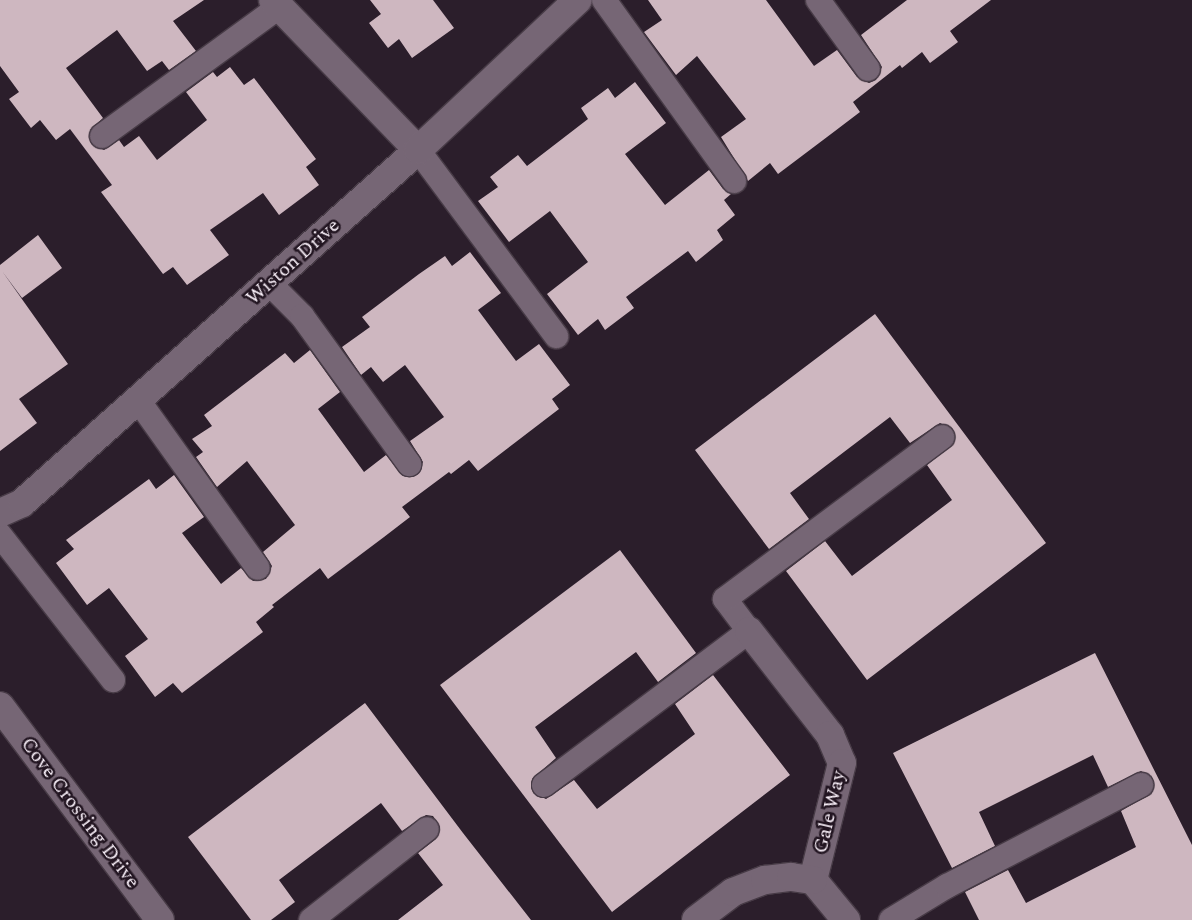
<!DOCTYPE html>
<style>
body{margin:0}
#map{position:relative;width:1192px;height:920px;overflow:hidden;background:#2b1e2b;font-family:Spectral,serif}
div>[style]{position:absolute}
.building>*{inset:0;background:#ceb7c0}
.roads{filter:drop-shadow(1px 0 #473b46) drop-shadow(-1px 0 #473b46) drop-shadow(0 1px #473b46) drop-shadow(0 -1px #473b46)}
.lane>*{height:24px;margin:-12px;padding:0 12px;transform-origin:12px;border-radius:12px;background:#766675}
.street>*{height:28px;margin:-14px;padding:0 14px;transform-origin:14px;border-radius:14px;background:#766675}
span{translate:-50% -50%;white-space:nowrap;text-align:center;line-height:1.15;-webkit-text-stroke:5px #221521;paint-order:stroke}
.street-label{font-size:20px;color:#faf1fa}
</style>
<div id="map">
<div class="building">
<i style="clip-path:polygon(0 0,204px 0,173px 21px,196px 51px,169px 70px,162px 61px,147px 71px,117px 30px,66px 68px,103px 118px,90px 130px,91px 144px,104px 150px,119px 140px,124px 147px,139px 136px,157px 160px,207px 120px,186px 92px,213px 72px,217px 77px,230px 67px,244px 85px,254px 78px,316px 159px,306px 167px,319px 185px,279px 215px,263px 193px,210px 230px,229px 255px,187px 285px,173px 267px,163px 274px,101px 192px,112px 185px,70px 129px,56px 140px,40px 120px,31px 128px,9px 99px,19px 92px,0 66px)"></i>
<i style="clip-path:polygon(370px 0,433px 0,454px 28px,412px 58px,399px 39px,388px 48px,369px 23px,381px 14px)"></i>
<i style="clip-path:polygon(648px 0,766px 0,814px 66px,837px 50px,857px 77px,869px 83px,876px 80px,882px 67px,861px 35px,907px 0,991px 0,950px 31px,958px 42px,930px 63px,922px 52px,902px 68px,900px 65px,853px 102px,860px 112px,835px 131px,778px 174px,770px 163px,748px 181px,721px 137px,746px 119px,697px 56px,676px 75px,644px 32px,662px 20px)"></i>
<i style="clip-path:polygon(635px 82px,666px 123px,625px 154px,665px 205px,709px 170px,723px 189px,731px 194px,724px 200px,735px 215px,717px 230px,723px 240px,696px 262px,688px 251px,626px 297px,634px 308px,605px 330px,598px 319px,578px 335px,547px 294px,588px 262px,550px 211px,509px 242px,478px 201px,498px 187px,490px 177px,518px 155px,527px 166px,588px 119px,581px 108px,608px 88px,615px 98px)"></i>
<i style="clip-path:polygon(38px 235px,62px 268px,22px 298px,2px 271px,68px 364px,19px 399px,37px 423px,0 451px,0 265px)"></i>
<i style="clip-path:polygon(470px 252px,501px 293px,478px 310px,516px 361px,539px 344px,570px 385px,552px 399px,559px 409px,478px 471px,469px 460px,451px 474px,449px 472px,402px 507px,410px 517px,384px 537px,328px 579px,320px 568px,272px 605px,274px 607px,256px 622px,263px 632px,182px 693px,173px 683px,155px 697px,125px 656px,148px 639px,109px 588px,87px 605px,56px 563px,74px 549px,66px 540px,149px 479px,156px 489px,174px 475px,204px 517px,182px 533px,221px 584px,241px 568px,253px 581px,266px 579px,272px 566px,263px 552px,295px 525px,247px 461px,217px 487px,196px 457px,203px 452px,192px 439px,212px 426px,204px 415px,285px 353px,294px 363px,310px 350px,340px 392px,318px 409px,364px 472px,386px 455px,403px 476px,417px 475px,423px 462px,410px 441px,444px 417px,405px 365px,383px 382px,371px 367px,361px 375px,342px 347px,370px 327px,362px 317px,419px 274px,445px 256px,452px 266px)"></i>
<i style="clip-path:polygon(875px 314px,1046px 543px,867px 680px,786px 571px,825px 541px,852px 576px,952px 500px,927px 465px,954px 443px,953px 429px,940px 423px,910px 443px,890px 417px,790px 493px,809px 519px,769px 549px,695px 450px)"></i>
<i style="clip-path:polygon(620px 550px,696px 653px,658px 682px,636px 652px,535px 727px,556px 758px,532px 779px,533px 793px,546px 799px,574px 780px,597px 809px,695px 734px,675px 704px,713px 675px,790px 775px,612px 912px,440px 685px)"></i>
<i style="clip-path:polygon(1095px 653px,1192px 845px,1192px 920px,979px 920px,965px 892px,1008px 870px,1026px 903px,1136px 847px,1121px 811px,1152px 793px,1153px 779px,1141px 771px,1108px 787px,1093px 755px,979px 812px,995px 846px,952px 868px,893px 753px)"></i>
<i style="clip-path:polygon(365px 703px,463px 833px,531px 920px,398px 920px,443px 885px,418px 853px,436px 839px,440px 827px,433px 816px,426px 815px,402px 831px,381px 803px,279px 880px,295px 902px,271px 920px,251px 920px,188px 837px)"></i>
</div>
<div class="roads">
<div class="lane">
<i style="left:604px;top:0;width:223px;rotate:54.3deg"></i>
<i style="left:818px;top:0;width:85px;rotate:54.1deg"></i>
<i style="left:102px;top:136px;width:219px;rotate:-36.1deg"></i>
<i style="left:418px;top:150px;width:232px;rotate:53.4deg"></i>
<i style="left:269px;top:283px;width:47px;rotate:45deg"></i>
<i style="left:302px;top:316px;width:183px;rotate:54.1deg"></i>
<i style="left:138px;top:400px;width:206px;rotate:54.5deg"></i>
<i style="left:0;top:535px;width:184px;rotate:52.1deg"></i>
<i style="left:544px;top:785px;width:256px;rotate:-36.9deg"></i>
<i style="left:749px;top:631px;width:40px;rotate:-127deg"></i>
<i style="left:725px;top:599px;width:271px;rotate:-36.7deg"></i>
<i style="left:311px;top:920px;width:147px;rotate:-38.1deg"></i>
<i style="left:891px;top:920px;width:66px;rotate:-31.3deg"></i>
<i style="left:947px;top:886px;width:219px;rotate:-27.5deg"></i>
</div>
<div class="street">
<i style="left:273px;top:0;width:209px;rotate:46deg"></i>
<i style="left:0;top:513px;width:24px;rotate:-24deg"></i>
<i style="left:22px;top:503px;width:530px;rotate:-41.71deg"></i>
<i style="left:418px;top:150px;width:219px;rotate:-43.2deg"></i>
<i style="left:749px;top:631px;width:132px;rotate:52.1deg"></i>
<i style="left:830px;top:735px;width:30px;rotate:67deg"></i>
<i style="left:842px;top:763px;width:121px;rotate:103.9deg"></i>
<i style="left:0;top:706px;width:267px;rotate:53.2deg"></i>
<i style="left:813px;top:880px;width:52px;rotate:50.5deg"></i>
<i style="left:696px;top:920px;width:46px;rotate:-37.1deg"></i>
<i style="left:733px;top:892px;width:34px;rotate:-21deg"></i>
<i style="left:765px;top:880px;width:26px;rotate:-7deg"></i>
<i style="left:791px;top:877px;width:22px;rotate:8deg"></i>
</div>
</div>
<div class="street-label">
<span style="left:293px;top:262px;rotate:-42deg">Wiston Drive</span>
<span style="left:830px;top:812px;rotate:-77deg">Gale Way</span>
<span style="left:80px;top:813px;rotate:53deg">Cove Crossing Drive</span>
</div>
</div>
